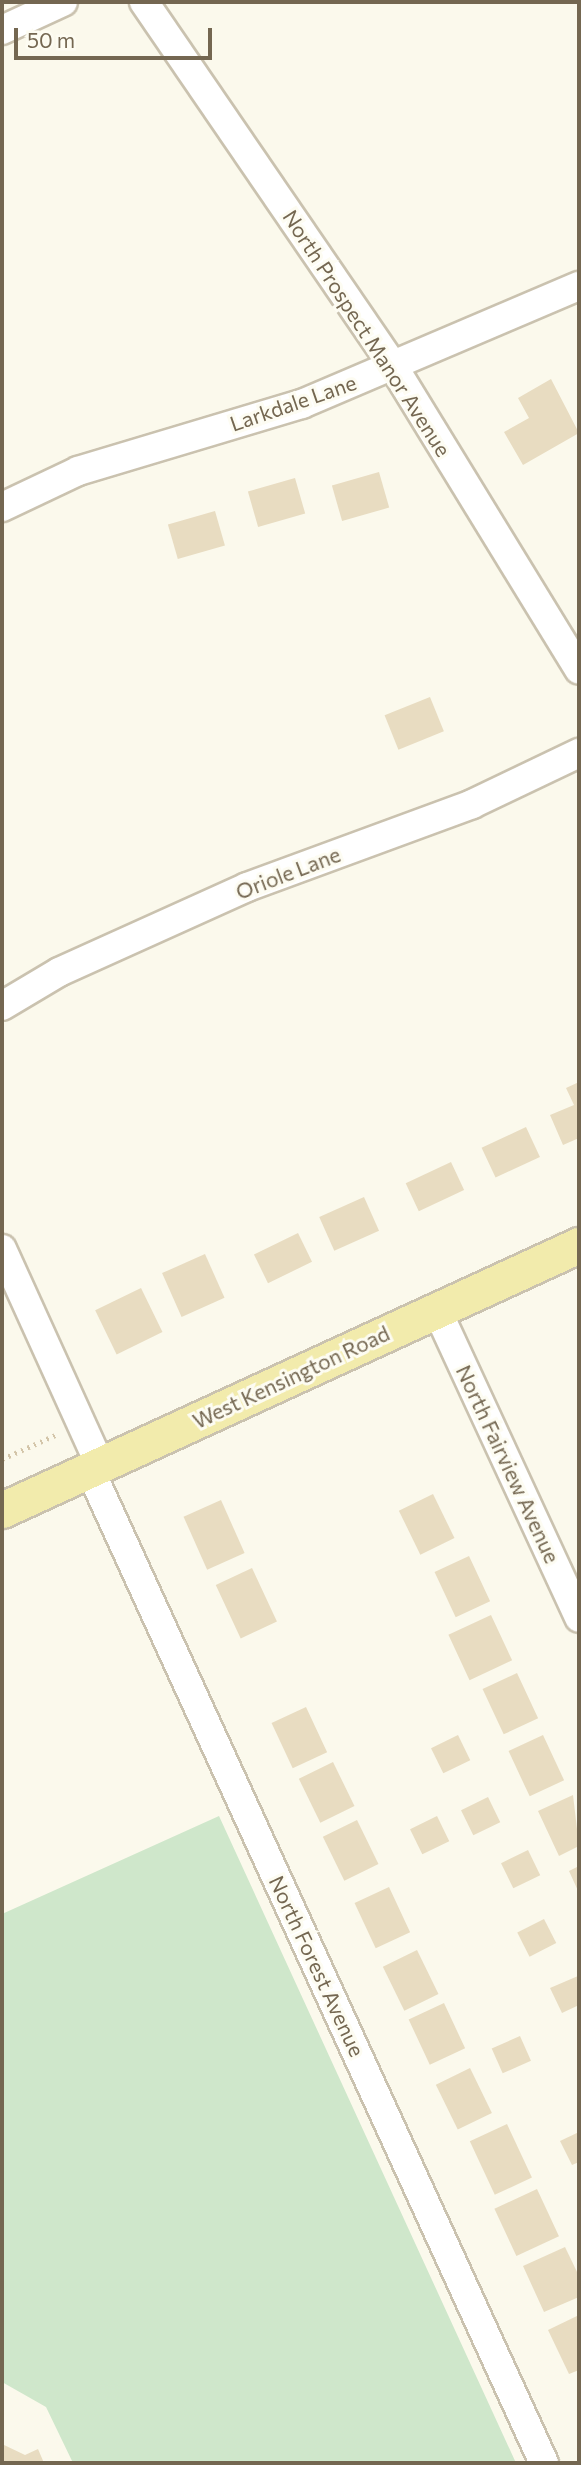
<!DOCTYPE html>
<style>
body{margin:0}
#map{position:relative;width:581px;height:2465px;overflow:hidden;background:#fbf9ec;font-family:Commissioner,sans-serif}
div>[style]{position:absolute}
.green>*{inset:0;background:#cfe7cb}
.building>*{inset:0;background:#e8dcc1;transform-origin:0 0}
.path>*{height:4.5px;margin-top:-2.25px;transform-origin:0;background:repeating-linear-gradient(90deg,#d3c5a9 0 2px,transparent 0 7px)}
.roads{filter:drop-shadow(2px 0 #cac2af) drop-shadow(-2px 0 #cac2af) drop-shadow(0 2px #cac2af) drop-shadow(0 -2px #cac2af)}
.minor>*{height:28px;margin:-14px;padding:0 14px;transform-origin:14px;border-radius:14px;background:#fff}
.major>*{height:35px;margin:-17.5px;padding:0 17.5px;transform-origin:17.5px;border-radius:17.5px;background:#f2ebac}
span{translate:-50% -50%;white-space:nowrap;text-align:center;line-height:1.15;-webkit-text-stroke:6px #fdfcf2;paint-order:stroke}
.street-label{font-size:21px;color:#746751}
.frame{position:absolute;inset:0;border:4px solid #746751;pointer-events:none}
.scale{position:absolute;left:14px;top:28px;width:198px;height:32px;box-sizing:border-box;border:4px solid #746751;border-top:0;padding-left:9px;font-size:21px;line-height:24px;white-space:nowrap;color:#746751;-webkit-text-stroke:5px #fdfcf2;paint-order:stroke}
</style>
<div id="map">
<div class="green">
<i style="clip-path:polygon(219px 1816px,516px 2463px,73px 2463px,46px 2407px,2px 2382px,2px 1914px)"></i>
</div>
<div class="building">
<i style="clip-path:polygon(551px 379px,579px 433px,523px 465px,504px 432px,529px 418px,518px 398px)"></i>
<i style="left:379px;top:472px;width:37px;height:49px;rotate:74deg"></i>
<i style="left:295px;top:478px;width:37px;height:49px;rotate:74deg"></i>
<i style="left:215px;top:511px;width:36px;height:49px;rotate:74deg"></i>
<i style="left:430px;top:697px;width:37px;height:49px;rotate:68deg"></i>
<i style="clip-path:polygon(579px 1082px,579px 1138px,563px 1145px,550px 1115px,574px 1105px,566px 1088px)"></i>
<i style="left:526px;top:1127px;width:33px;height:49px;rotate:65deg"></i>
<i style="left:451px;top:1162px;width:31px;height:50px;rotate:65deg"></i>
<i style="left:364px;top:1197px;width:37px;height:49px;rotate:66deg"></i>
<i style="left:298px;top:1233px;width:32px;height:49px;rotate:64deg"></i>
<i style="left:205px;top:1254px;width:48px;height:47px;rotate:66deg"></i>
<i style="left:141px;top:1288px;width:49px;height:51px;rotate:64deg"></i>
<i style="left:433px;top:1494px;width:49px;height:38px;rotate:64deg"></i>
<i style="left:221px;top:1500px;width:58px;height:41px;rotate:66deg"></i>
<i style="left:469px;top:1556px;width:50px;height:38px;rotate:65deg"></i>
<i style="left:252px;top:1568px;width:59px;height:40px;rotate:65deg"></i>
<i style="left:491px;top:1615px;width:50px;height:47px;rotate:65deg"></i>
<i style="left:517px;top:1673px;width:50px;height:38px;rotate:65deg"></i>
<i style="left:306px;top:1707px;width:50px;height:38px;rotate:65deg"></i>
<i style="left:458px;top:1735px;width:28px;height:30px;rotate:64deg"></i>
<i style="left:543px;top:1735px;width:50px;height:38px;rotate:65deg"></i>
<i style="left:333px;top:1762px;width:49px;height:38px;rotate:64deg"></i>
<i style="clip-path:polygon(573px 1795px,579px 1846px,559px 1856px,538px 1811px)"></i>
<i style="left:488px;top:1797px;width:28px;height:30px;rotate:64deg"></i>
<i style="left:437px;top:1816px;width:28px;height:30px;rotate:64deg"></i>
<i style="left:357px;top:1820px;width:49px;height:38px;rotate:64deg"></i>
<i style="left:528px;top:1850px;width:28px;height:30px;rotate:64deg"></i>
<i style="clip-path:polygon(579px 1866px,579px 1893px,569px 1871px)"></i>
<i style="left:389px;top:1887px;width:50px;height:38px;rotate:65deg"></i>
<i style="left:544px;top:1919px;width:27px;height:30px;rotate:63deg"></i>
<i style="left:417px;top:1950px;width:49px;height:38px;rotate:64deg"></i>
<i style="clip-path:polygon(578px 1976px,579px 2005px,562px 2013px,550px 1988px)"></i>
<i style="left:444px;top:2003px;width:50px;height:39px;rotate:65deg"></i>
<i style="left:520px;top:2036px;width:27px;height:31px;rotate:66deg"></i>
<i style="left:470px;top:2068px;width:50px;height:38px;rotate:64deg"></i>
<i style="left:507px;top:2124px;width:59px;height:41px;rotate:65deg"></i>
<i style="clip-path:polygon(579px 2132px,579px 2162px,572px 2165px,560px 2141px)"></i>
<i style="left:537px;top:2189px;width:52px;height:47px;rotate:65deg"></i>
<i style="clip-path:polygon(565px 2247px,579px 2276px,579px 2297px,544px 2312px,523px 2266px)"></i>
<i style="clip-path:polygon(579px 2315px,579px 2370px,569px 2374px,548px 2330px)"></i>
<i style="clip-path:polygon(2px 2444px,25px 2455px,38px 2449px,44px 2463px,2px 2463px)"></i>
</div>
<div class="path">
<i style="left:2px;top:1459px;width:61px;rotate:-24.1deg"></i>
</div>
<div class="roads">
<div class="minor">
<i style="left:144px;top:2px;width:441px;rotate:55.6deg"></i>
<i style="left:393px;top:366px;width:356px;rotate:58.5deg"></i>
<i style="left:2px;top:30px;width:67px;rotate:-24.7deg"></i>
<i style="left:2px;top:507px;width:84px;rotate:-25.3deg"></i>
<i style="left:78px;top:471px;width:234px;rotate:-16.7deg"></i>
<i style="left:302px;top:404px;width:301px;rotate:-23.1deg"></i>
<i style="left:2px;top:1006px;width:66px;rotate:-30.8deg"></i>
<i style="left:59px;top:972px;width:206px;rotate:-24.3deg"></i>
<i style="left:247px;top:887px;width:240px;rotate:-20.2deg"></i>
<i style="left:472px;top:804px;width:119px;rotate:-25.5deg"></i>
<i style="left:2px;top:1249px;width:237px;rotate:65.6deg"></i>
<i style="left:437px;top:1310px;width:339px;rotate:65.2deg"></i>
<i style="left:90px;top:1470px;width:1092px;rotate:65.43deg"></i>
</div>
<div class="major">
<i style="left:2px;top:1510px;width:635px;rotate:-24.67deg"></i>
</div>
</div>
<div class="street-label">
<span style="left:367px;top:333px;rotate:57deg">North Prospect Manor Avenue</span>
<span style="left:293px;top:403px;rotate:-19deg">Larkdale Lane</span>
<span style="left:288px;top:873px;rotate:-21deg">Oriole Lane</span>
<span style="left:291px;top:1377px;rotate:-25deg">West Kensington Road</span>
<span style="left:508px;top:1464px;rotate:65deg">North Fairview Avenue</span>
<span style="left:317px;top:1966px;rotate:65deg">North Forest Avenue</span>
</div>
<div class="frame"></div>
<div class="scale">50 m</div>
</div>
